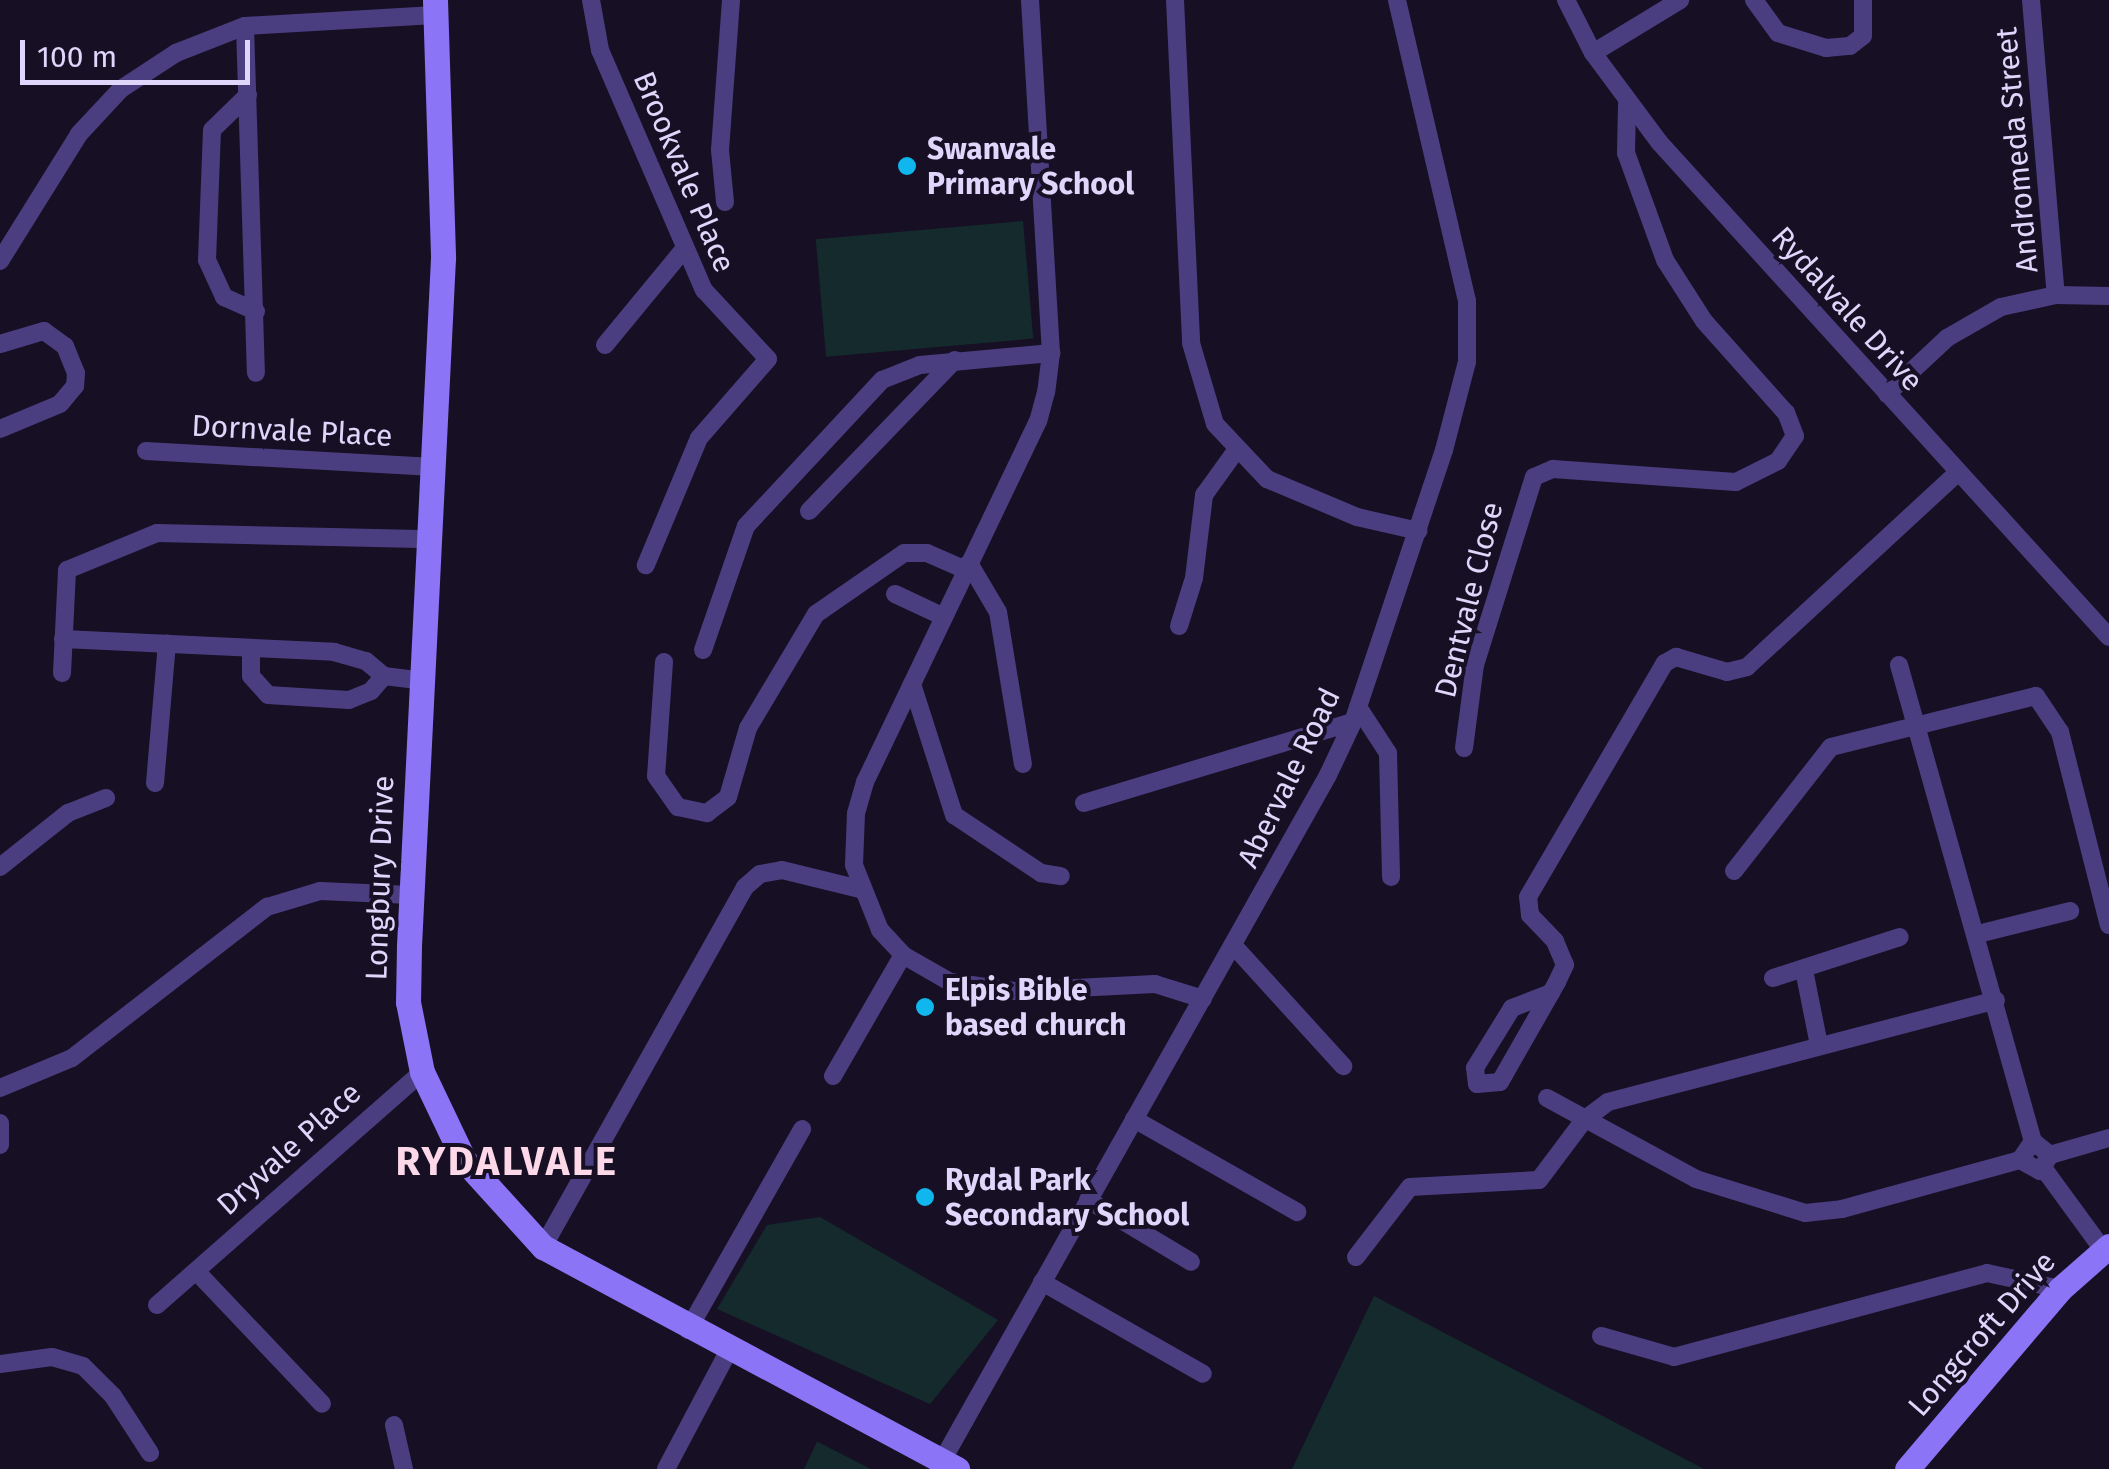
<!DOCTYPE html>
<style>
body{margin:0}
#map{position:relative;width:2109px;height:1469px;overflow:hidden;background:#171024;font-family:"Fira Sans",sans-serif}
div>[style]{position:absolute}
.green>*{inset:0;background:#142a2d;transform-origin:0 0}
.street>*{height:18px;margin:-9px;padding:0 9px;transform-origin:9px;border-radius:9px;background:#4b3e80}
.secondary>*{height:25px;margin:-12.5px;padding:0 12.5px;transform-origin:12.5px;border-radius:12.5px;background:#8b74f5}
.dots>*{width:28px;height:28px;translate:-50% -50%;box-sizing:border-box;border:5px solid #171024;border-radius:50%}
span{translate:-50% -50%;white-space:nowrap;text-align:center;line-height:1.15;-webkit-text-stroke:8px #171024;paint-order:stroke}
.poi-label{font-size:30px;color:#e0d6fc;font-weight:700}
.left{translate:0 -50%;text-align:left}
.street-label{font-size:30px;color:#e0d6fc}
.district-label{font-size:40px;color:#fcd8e9;font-weight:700;letter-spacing:2.5px}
.scale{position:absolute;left:20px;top:40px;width:230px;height:45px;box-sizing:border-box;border:5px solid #e0d6fc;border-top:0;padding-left:12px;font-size:30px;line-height:35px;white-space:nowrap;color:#e0d6fc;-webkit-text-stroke:8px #171024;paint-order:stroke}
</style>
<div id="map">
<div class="green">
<i style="left:1023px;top:221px;width:118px;height:208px;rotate:85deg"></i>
<i style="clip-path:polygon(820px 1217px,998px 1320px,930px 1404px,717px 1309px,767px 1225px)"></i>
<i style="clip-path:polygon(1374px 1296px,1704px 1469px,1292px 1469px)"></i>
<i style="clip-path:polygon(817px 1442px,818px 1442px,871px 1469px,804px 1469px)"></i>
</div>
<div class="street">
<i style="left:591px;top:0;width:51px;rotate:79.8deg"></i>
<i style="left:600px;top:50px;width:262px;rotate:66.6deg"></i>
<i style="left:704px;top:290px;width:94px;rotate:47.2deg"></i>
<i style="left:768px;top:359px;width:105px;rotate:131.1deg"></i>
<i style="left:699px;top:438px;width:138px;rotate:112.7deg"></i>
<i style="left:1030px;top:0;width:354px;rotate:86.6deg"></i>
<i style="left:1051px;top:353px;width:39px;rotate:97deg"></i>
<i style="left:1046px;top:392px;width:30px;rotate:105deg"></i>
<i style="left:1038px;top:421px;width:400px;rotate:115.6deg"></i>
<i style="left:865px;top:782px;width:32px;rotate:106deg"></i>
<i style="left:856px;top:813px;width:52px;rotate:92.2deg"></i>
<i style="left:854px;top:865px;width:70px;rotate:68.2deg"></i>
<i style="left:880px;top:930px;width:34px;rotate:47deg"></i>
<i style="left:903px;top:955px;width:54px;rotate:29.9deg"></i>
<i style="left:950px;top:982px;width:66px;rotate:7.9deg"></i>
<i style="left:1015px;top:991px;width:140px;rotate:-2.9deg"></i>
<i style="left:1155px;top:984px;width:50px;rotate:17.4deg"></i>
<i style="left:1175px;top:0;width:343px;rotate:87.3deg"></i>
<i style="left:1191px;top:343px;width:84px;rotate:73.5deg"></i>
<i style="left:1215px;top:424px;width:76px;rotate:46.6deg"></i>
<i style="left:1267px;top:479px;width:98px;rotate:22.9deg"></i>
<i style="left:1357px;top:517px;width:63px;rotate:12.9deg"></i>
<i style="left:1566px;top:0;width:59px;rotate:63deg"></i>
<i style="left:1593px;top:53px;width:111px;rotate:53.4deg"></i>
<i style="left:1659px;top:142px;width:669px;rotate:47.73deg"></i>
<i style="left:1754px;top:0;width:41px;rotate:54deg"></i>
<i style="left:1778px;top:33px;width:50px;rotate:17.4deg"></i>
<i style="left:1826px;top:48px;width:24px;rotate:-5deg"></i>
<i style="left:1850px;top:46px;width:16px;rotate:-38deg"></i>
<i style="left:1863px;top:36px;width:36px;rotate:-90deg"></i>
<i style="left:2031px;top:0;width:296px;rotate:85.2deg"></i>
<i style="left:245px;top:26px;width:347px;rotate:88.2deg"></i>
<i style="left:1593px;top:53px;width:102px;rotate:-31.3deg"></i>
<i style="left:248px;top:95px;width:50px;rotate:135.8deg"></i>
<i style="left:212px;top:130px;width:130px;rotate:92.2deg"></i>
<i style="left:207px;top:260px;width:41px;rotate:65.3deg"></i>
<i style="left:224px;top:297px;width:35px;rotate:24deg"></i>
<i style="left:725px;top:202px;width:52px;rotate:-95.5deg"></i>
<i style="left:720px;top:150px;width:150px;rotate:-85.8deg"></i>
<i style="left:0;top:261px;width:150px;rotate:-58.1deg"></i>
<i style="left:79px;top:134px;width:62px;rotate:-47deg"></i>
<i style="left:121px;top:89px;width:66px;rotate:-33.2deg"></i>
<i style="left:176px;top:53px;width:74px;rotate:-21.4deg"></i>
<i style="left:245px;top:26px;width:190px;rotate:-3.3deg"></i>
<i style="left:0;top:344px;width:46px;rotate:-16.5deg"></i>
<i style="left:44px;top:331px;width:26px;rotate:36deg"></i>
<i style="left:65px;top:346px;width:29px;rotate:68deg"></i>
<i style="left:76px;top:373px;width:13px;rotate:94deg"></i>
<i style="left:75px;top:386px;width:23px;rotate:130deg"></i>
<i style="left:60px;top:404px;width:65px;rotate:157.4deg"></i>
<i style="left:605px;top:345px;width:124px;rotate:-50.5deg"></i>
<i style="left:1887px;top:394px;width:82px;rotate:-43deg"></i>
<i style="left:1947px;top:338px;width:62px;rotate:-29.9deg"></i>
<i style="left:2001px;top:307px;width:56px;rotate:-12.3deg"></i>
<i style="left:2056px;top:295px;width:53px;rotate:1.1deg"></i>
<i style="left:146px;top:451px;width:288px;rotate:3.2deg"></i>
<i style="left:809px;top:511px;width:210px;rotate:-46deg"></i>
<i style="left:969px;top:563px;width:57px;rotate:59.4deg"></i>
<i style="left:998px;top:612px;width:154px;rotate:80.7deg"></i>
<i style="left:895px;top:594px;width:54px;rotate:25.1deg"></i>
<i style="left:1179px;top:626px;width:50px;rotate:-72.6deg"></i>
<i style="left:1194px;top:578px;width:84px;rotate:-83.1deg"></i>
<i style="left:1204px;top:495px;width:53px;rotate:-54.2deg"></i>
<i style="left:63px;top:639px;width:271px;rotate:2.7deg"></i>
<i style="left:334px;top:652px;width:33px;rotate:16deg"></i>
<i style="left:366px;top:661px;width:23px;rotate:40deg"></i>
<i style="left:384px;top:676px;width:38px;rotate:7deg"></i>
<i style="left:251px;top:648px;width:28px;rotate:90deg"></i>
<i style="left:251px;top:676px;width:25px;rotate:48deg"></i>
<i style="left:268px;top:695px;width:81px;rotate:3.5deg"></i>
<i style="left:349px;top:700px;width:24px;rotate:-22deg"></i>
<i style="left:371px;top:691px;width:20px;rotate:-49deg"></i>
<i style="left:703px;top:650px;width:131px;rotate:-70.9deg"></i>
<i style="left:746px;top:526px;width:200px;rotate:-47deg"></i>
<i style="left:882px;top:380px;width:41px;rotate:-21.5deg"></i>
<i style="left:920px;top:365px;width:132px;rotate:-5.2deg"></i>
<i style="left:664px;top:662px;width:114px;rotate:94deg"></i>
<i style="left:656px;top:776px;width:38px;rotate:55deg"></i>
<i style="left:678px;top:807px;width:30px;rotate:12deg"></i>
<i style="left:707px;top:813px;width:26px;rotate:-37deg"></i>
<i style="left:728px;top:797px;width:72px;rotate:-73.8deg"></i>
<i style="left:748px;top:728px;width:133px;rotate:-59.2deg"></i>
<i style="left:816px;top:614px;width:107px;rotate:-34.7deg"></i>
<i style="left:904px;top:553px;width:23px"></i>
<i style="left:927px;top:553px;width:43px;rotate:23.6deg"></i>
<i style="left:1899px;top:665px;width:495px;rotate:74.3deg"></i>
<i style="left:62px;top:673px;width:103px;rotate:-87.2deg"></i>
<i style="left:67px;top:570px;width:97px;rotate:-22.3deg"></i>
<i style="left:157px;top:533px;width:273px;rotate:1.3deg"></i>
<i style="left:912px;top:684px;width:138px;rotate:72.2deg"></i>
<i style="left:954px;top:815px;width:105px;rotate:33.7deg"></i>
<i style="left:1041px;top:873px;width:20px;rotate:9deg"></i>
<i style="left:1358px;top:707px;width:55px;rotate:56.9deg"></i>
<i style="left:1388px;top:753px;width:124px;rotate:88.6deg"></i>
<i style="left:1464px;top:748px;width:84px;rotate:-82.5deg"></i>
<i style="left:1475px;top:665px;width:197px;rotate:-72.6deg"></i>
<i style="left:1534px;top:477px;width:21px;rotate:-23deg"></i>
<i style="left:1553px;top:469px;width:183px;rotate:4.1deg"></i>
<i style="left:1736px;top:482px;width:47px;rotate:-26.6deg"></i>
<i style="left:1778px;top:461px;width:30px;rotate:-56deg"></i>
<i style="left:1795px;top:436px;width:25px;rotate:-111deg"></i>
<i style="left:1786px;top:413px;width:123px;rotate:-131.7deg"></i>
<i style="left:1704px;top:321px;width:72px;rotate:-122.6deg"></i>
<i style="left:1665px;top:260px;width:114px;rotate:-110deg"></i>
<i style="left:1626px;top:153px;width:49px;rotate:-88.8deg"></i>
<i style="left:155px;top:783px;width:140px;rotate:-85.1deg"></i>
<i style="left:1084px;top:803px;width:281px;rotate:-16.8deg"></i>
<i style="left:0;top:867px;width:87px;rotate:-38.5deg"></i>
<i style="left:68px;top:813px;width:41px;rotate:-21.5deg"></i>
<i style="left:1734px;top:871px;width:157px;rotate:-52deg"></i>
<i style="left:1831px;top:747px;width:211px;rotate:-14deg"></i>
<i style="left:2036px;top:696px;width:43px;rotate:56.3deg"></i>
<i style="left:2060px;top:732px;width:199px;rotate:75.8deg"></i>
<i style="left:1978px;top:934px;width:95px;rotate:-14deg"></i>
<i style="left:1233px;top:945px;width:164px;rotate:47.7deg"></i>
<i style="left:1804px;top:970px;width:76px;rotate:78.7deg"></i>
<i style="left:1773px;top:978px;width:133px;rotate:-17.9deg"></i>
<i style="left:1551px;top:993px;width:42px;rotate:159deg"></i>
<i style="left:1512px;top:1008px;width:70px;rotate:121.7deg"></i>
<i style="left:1475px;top:1068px;width:16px;rotate:83deg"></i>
<i style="left:1477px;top:1084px;width:23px;rotate:-5deg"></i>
<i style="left:1500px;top:1082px;width:115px;rotate:-60.3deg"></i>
<i style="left:1557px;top:982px;width:19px;rotate:-65deg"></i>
<i style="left:1565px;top:965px;width:26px;rotate:-113deg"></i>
<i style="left:1555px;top:941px;width:36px;rotate:-134deg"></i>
<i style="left:1530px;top:915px;width:18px;rotate:-96deg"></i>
<i style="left:1528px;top:897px;width:271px;rotate:-59.7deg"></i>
<i style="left:1665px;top:663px;width:13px;rotate:-29deg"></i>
<i style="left:1676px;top:657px;width:53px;rotate:16.4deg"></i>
<i style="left:1727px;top:672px;width:21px;rotate:-14deg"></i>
<i style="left:1747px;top:667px;width:287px;rotate:-42.7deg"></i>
<i style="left:833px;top:1076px;width:140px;rotate:-60deg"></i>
<i style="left:0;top:1088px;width:78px;rotate:-22.6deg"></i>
<i style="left:72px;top:1058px;width:247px;rotate:-37.8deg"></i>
<i style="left:267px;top:907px;width:55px;rotate:-16.8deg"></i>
<i style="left:320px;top:891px;width:91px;rotate:2.5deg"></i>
<i style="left:1547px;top:1098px;width:170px;rotate:28.5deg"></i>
<i style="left:1696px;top:1179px;width:114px;rotate:17.3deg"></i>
<i style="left:1805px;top:1213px;width:37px;rotate:-6deg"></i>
<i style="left:1842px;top:1209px;width:185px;rotate:-15.4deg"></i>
<i style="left:1134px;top:1119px;width:188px;rotate:29.7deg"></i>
<i style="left:0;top:1123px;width:22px;rotate:90deg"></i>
<i style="left:2050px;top:1155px;width:22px;rotate:-141deg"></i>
<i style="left:2033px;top:1141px;width:23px;rotate:124deg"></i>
<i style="left:2020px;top:1160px;width:23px;rotate:29deg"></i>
<i style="left:2040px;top:1171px;width:19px;rotate:-58deg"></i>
<i style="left:2050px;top:1155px;width:61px;rotate:-16.1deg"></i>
<i style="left:2044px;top:1169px;width:100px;rotate:53.9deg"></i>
<i style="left:1088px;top:1200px;width:120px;rotate:31deg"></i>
<i style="left:543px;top:1247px;width:413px;rotate:-60.7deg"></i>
<i style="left:745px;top:887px;width:20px;rotate:-41deg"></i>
<i style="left:760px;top:874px;width:22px;rotate:-10deg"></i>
<i style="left:782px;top:870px;width:80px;rotate:13.7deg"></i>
<i style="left:1356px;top:1257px;width:88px;rotate:-52.4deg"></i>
<i style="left:1410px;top:1187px;width:129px;rotate:-3.1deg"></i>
<i style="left:1539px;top:1180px;width:75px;rotate:-53.1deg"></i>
<i style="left:1584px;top:1120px;width:30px;rotate:-37deg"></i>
<i style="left:1608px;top:1102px;width:401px;rotate:-14.7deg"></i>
<i style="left:196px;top:1271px;width:183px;rotate:46.5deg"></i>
<i style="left:1042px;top:1282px;width:185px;rotate:29.7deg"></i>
<i style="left:157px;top:1305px;width:353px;rotate:-41.3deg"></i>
<i style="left:688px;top:1330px;width:231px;rotate:-60.4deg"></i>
<i style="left:1601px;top:1336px;width:76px;rotate:16deg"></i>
<i style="left:1674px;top:1357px;width:324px;rotate:-15deg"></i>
<i style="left:1987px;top:1273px;width:75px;rotate:12.4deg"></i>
<i style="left:0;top:1364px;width:52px;rotate:-7.7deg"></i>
<i style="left:52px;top:1357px;width:32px;rotate:16deg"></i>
<i style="left:83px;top:1366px;width:42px;rotate:45deg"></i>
<i style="left:113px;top:1396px;width:68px;rotate:57deg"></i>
<i style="left:394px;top:1425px;width:45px;rotate:77.2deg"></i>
<i style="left:942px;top:1461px;width:787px;rotate:-60.63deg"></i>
<i style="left:1328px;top:775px;width:59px;rotate:-64.7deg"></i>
<i style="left:1353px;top:722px;width:287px;rotate:-71.5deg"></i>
<i style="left:1444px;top:450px;width:91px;rotate:-75.4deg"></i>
<i style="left:1467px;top:362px;width:61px;rotate:-90deg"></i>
<i style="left:1467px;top:301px;width:309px;rotate:-103.1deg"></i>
<i style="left:666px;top:1469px;width:135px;rotate:-62.1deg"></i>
</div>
<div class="secondary">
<i style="left:435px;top:0;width:258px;rotate:88.2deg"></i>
<i style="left:443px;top:258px;width:689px;rotate:92.83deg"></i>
<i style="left:409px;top:946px;width:56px;rotate:91deg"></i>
<i style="left:408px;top:1002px;width:71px;rotate:78.7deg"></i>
<i style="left:422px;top:1072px;width:98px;rotate:64.5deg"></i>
<i style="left:464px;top:1160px;width:118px;rotate:47.8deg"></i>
<i style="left:543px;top:1247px;width:470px;rotate:28.2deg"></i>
<i style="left:1907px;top:1469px;width:236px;rotate:-49.6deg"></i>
<i style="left:2060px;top:1289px;width:65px;rotate:-41.3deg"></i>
</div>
<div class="dots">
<i style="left:907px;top:166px;background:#10b6ee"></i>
<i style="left:925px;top:1007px;background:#10b6ee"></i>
<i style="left:925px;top:1197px;background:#10b6ee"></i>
</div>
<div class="poi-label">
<span class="left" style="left:927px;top:166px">Swanvale<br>Primary School</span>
<span class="left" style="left:945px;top:1007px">Elpis Bible<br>based church</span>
<span class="left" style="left:945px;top:1197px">Rydal Park<br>Secondary School</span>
</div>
<div class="street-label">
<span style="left:2017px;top:150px;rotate:-95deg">Andromeda Street</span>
<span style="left:684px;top:172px;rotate:67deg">Brookvale Place</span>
<span style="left:1847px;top:309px;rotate:48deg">Rydalvale Drive</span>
<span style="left:292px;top:431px;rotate:3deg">Dornvale Place</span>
<span style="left:1469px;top:600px;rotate:-76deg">Dentvale Close</span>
<span style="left:1289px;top:778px;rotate:-64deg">Abervale Road</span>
<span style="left:380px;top:878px;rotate:-88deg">Longbury Drive</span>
<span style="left:289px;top:1149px;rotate:-42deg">Dryvale Place</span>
<span style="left:1982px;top:1334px;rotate:-49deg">Longcroft Drive</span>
</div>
<div class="district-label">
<span style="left:507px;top:1162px">RYDALVALE</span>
</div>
<div class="scale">100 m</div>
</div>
